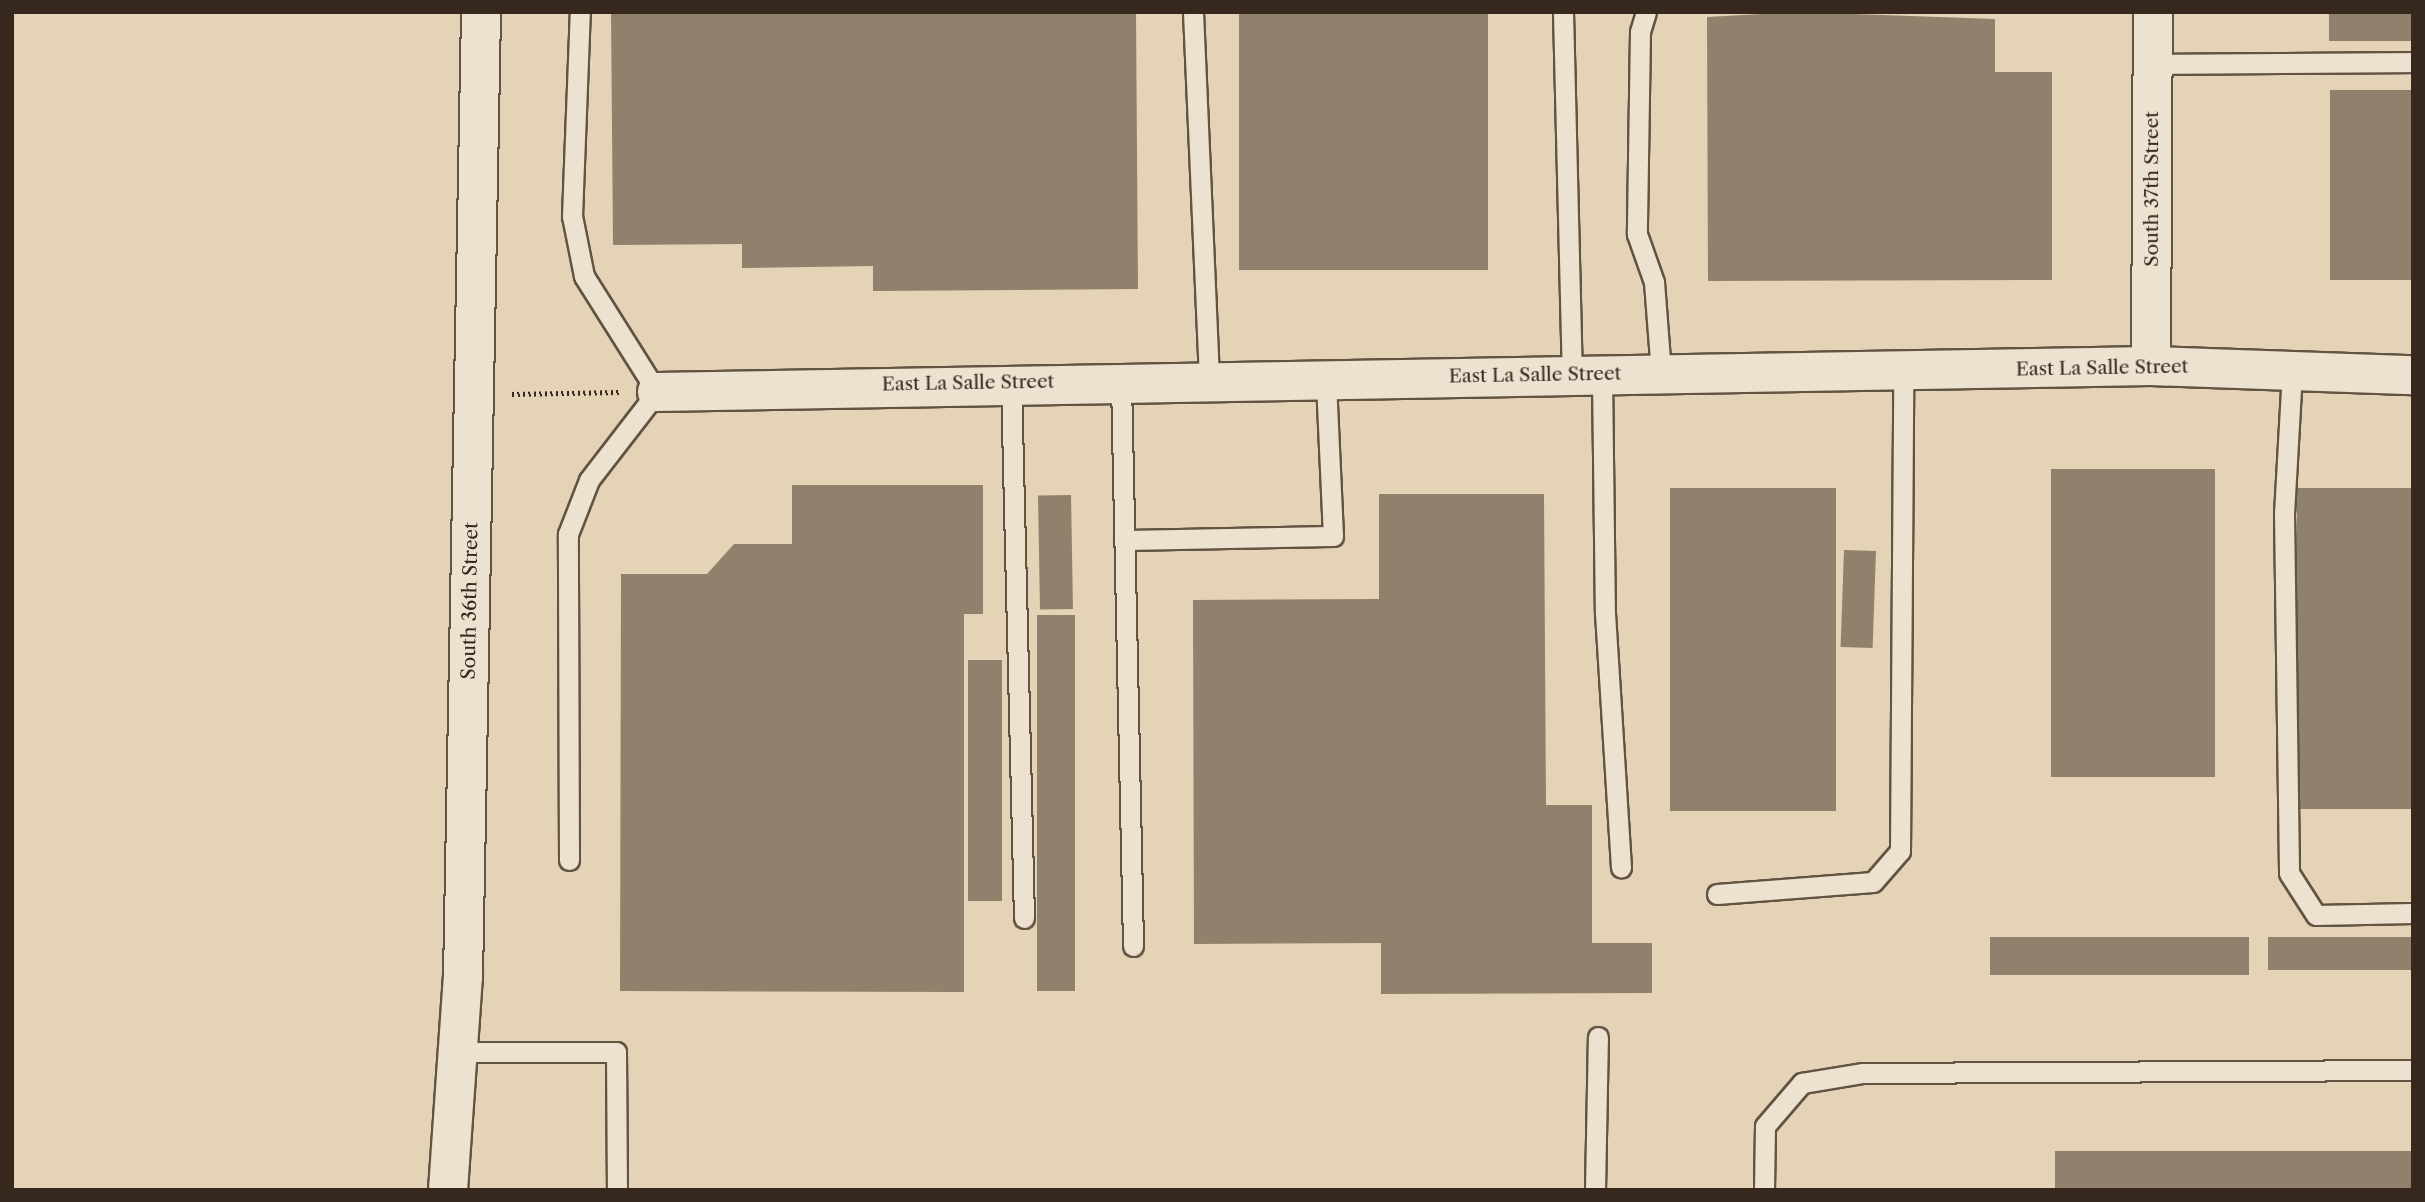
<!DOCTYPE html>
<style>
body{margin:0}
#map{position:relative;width:2425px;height:1202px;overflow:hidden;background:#e4d3b6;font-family:"Libre Caslon Text",serif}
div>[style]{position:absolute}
.building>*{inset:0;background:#90816c;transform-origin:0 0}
.path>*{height:4.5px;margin-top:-2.25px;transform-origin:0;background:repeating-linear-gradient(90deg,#36281c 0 2px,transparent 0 5.5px)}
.roads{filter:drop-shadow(2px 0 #625342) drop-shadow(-2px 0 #625342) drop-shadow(0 2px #625342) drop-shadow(0 -2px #625342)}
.lane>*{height:19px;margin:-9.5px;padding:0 9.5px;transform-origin:9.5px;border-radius:9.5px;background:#ede2d0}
.street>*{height:38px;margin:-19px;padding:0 19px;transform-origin:19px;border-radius:19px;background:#ede2d0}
.secondary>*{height:38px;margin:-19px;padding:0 19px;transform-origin:19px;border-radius:19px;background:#ede2d0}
span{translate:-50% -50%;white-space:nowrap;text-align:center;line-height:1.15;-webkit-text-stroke:5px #ede2d0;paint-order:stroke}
.street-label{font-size:19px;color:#36281c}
.frame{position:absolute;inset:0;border:14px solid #36281c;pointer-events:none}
</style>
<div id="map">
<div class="building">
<i style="clip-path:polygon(611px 12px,1136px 12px,1138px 289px,873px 291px,873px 266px,742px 268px,742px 244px,613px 245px)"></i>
<i style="left:1239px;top:12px;width:249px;height:258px"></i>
<i style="clip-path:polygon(1797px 12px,1995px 19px,1995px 72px,2052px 72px,2052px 280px,1708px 281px,1707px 17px)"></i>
<i style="left:2329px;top:12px;width:84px;height:29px"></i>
<i style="left:2330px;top:90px;width:83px;height:190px"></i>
<i style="left:2215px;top:469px;width:308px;height:164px;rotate:90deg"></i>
<i style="clip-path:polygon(792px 485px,983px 485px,983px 614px,964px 614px,964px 992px,620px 991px,621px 574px,707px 574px,734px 544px,792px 544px)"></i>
<i style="left:1836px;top:488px;width:323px;height:166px;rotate:90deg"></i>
<i style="left:2297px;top:488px;width:116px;height:321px"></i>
<i style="clip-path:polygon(1379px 494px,1544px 494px,1546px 805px,1592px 805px,1592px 943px,1652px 943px,1652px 993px,1381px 994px,1381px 943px,1194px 944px,1193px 600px,1379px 599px)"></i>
<i style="left:1071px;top:495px;width:114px;height:33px;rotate:89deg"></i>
<i style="left:1844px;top:550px;width:32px;height:97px;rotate:2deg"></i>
<i style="left:1037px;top:615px;width:38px;height:376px"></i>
<i style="left:968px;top:660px;width:34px;height:241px"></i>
<i style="left:2249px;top:937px;width:38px;height:259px;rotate:90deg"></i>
<i style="left:2413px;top:937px;width:33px;height:145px;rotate:90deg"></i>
<i style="left:2413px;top:1151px;width:39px;height:358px;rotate:90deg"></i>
</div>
<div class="path">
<i style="left:512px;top:394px;width:107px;rotate:-1.1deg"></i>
</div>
<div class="roads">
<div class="lane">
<i style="left:1193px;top:12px;width:368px;rotate:87.5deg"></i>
<i style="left:1563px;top:12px;width:363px;rotate:88.6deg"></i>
<i style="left:1646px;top:12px;width:21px;rotate:107deg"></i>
<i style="left:1640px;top:32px;width:202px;rotate:90.9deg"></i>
<i style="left:1637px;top:234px;width:51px;rotate:70.5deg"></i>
<i style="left:1654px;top:282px;width:91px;rotate:85.6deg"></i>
<i style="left:2152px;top:64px;width:261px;rotate:-0.4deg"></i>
<i style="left:2292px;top:371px;width:141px;rotate:93.2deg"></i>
<i style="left:2284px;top:512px;width:361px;rotate:89.2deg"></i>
<i style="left:2289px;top:873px;width:50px;rotate:57.3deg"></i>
<i style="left:2316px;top:915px;width:97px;rotate:-1.2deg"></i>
<i style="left:1602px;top:375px;width:238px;rotate:89.3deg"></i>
<i style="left:1605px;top:613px;width:255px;rotate:86.4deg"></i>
<i style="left:1121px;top:381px;width:565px;rotate:88.78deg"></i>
<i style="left:1011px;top:383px;width:535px;rotate:88.61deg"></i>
<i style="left:1124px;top:540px;width:209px;rotate:-1.1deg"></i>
<i style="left:1333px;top:536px;width:157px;rotate:-92.6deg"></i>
<i style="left:569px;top:860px;width:326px;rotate:-90.2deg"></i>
<i style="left:568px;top:534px;width:58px;rotate:-68.7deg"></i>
<i style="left:589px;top:480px;width:111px;rotate:-52.3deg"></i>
<i style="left:657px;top:392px;width:137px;rotate:-122.2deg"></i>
<i style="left:584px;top:276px;width:61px;rotate:-101.3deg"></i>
<i style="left:572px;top:216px;width:204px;rotate:-87.8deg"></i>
<i style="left:1717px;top:894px;width:156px;rotate:-4.4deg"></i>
<i style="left:1873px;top:882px;width:41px;rotate:-48.9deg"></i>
<i style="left:1900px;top:851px;width:480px;rotate:-89.6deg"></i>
<i style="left:458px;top:1052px;width:158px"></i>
<i style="left:616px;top:1052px;width:138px;rotate:89.6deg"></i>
<i style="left:1595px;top:1190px;width:153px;rotate:-88.9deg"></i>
<i style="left:1764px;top:1190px;width:64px;rotate:-89.1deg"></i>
<i style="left:1765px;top:1126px;width:57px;rotate:-49.3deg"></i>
<i style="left:1802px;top:1083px;width:62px;rotate:-9.3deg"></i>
<i style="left:1863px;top:1073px;width:550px;rotate:-0.31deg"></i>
</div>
<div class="street">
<i style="left:2151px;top:366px;width:354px;rotate:-89.7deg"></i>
<i style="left:657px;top:392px;width:1494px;rotate:-1deg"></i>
<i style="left:2151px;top:366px;width:262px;rotate:2deg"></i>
</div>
<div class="secondary">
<i style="left:448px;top:1190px;width:214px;rotate:-86deg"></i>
<i style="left:463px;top:977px;width:965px;rotate:-88.93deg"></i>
</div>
</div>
<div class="street-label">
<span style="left:2152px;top:189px;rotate:-90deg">South 37th Street</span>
<span style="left:2102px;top:368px;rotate:-1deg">East La Salle Street</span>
<span style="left:1535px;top:375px;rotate:-1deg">East La Salle Street</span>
<span style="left:968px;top:383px;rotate:-1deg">East La Salle Street</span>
<span style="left:470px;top:601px;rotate:-89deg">South 36th Street</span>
</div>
<div class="frame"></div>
</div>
